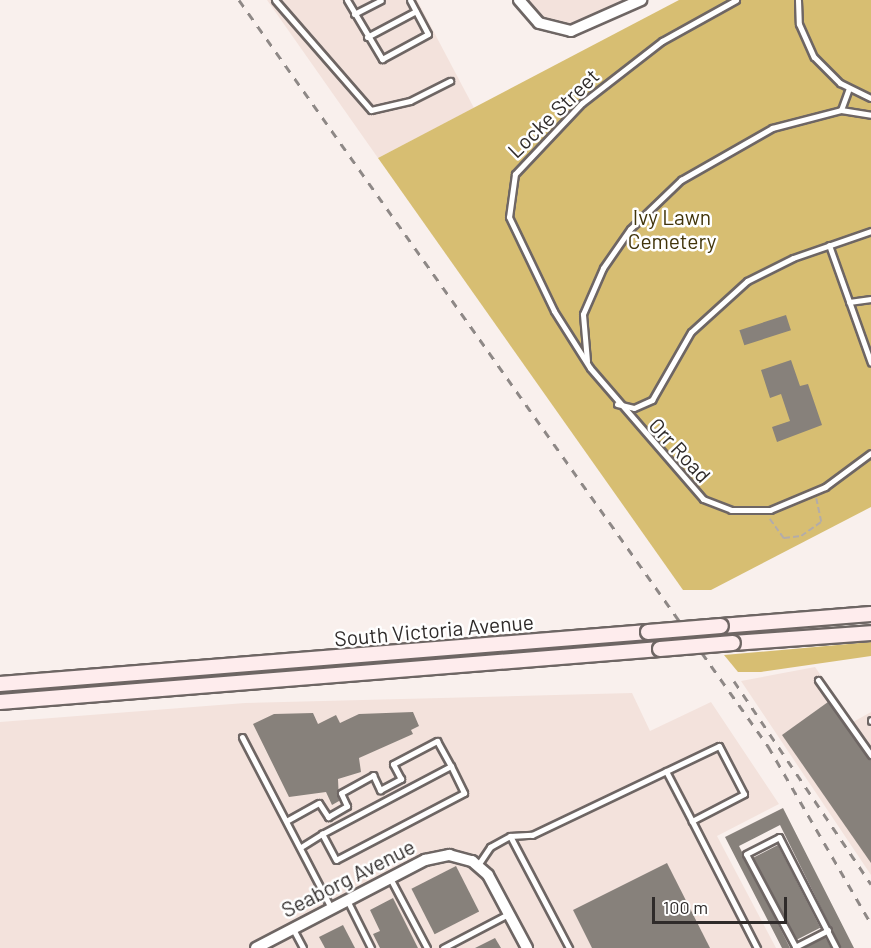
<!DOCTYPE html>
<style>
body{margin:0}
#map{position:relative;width:871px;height:948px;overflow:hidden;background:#f9f0ed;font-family:Barlow,sans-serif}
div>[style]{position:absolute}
.built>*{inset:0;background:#f3e2dc}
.green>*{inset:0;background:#d7be72}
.building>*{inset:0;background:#87817b;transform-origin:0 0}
.path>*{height:1.5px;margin-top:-0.75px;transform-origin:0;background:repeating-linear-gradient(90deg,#b3aca9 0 6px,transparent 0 9px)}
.roads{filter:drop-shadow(2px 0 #6e6664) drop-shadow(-2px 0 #6e6664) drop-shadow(0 2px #6e6664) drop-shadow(0 -2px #6e6664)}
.service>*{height:5px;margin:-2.5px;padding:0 2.5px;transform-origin:2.5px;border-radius:2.5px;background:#fff}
.minor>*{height:10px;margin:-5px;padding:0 5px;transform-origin:5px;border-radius:5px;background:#fff}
.secondary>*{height:14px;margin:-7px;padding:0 7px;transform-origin:7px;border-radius:7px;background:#feeced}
.rail>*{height:3px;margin-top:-1.5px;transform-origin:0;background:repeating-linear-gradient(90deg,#8e8886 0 8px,transparent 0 16px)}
.bridges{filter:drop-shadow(2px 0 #6e6664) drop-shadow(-2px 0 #6e6664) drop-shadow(0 2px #6e6664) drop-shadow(0 -2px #6e6664)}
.secondary-bridge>*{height:14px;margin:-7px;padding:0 7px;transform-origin:7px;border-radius:7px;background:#feeced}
span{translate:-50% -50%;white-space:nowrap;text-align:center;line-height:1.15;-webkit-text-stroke:5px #fff;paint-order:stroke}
.street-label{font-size:21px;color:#2f2b2a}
.park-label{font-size:21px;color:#42350b}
.scale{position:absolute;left:652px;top:897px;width:135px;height:27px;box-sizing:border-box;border:3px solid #2f2b2a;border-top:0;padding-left:8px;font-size:18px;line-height:21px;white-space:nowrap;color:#2f2b2a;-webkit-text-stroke:4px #fff;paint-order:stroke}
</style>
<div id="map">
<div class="built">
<i style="clip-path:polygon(267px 0,417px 0,474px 108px,378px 158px)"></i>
<i style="clip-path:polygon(519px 0,641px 0,590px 27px,554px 30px)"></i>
<i style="clip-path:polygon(815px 667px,853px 722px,871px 712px,871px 875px,741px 681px)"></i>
<i style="clip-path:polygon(632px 693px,650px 731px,711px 702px,779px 804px,717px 836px,776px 948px,0 948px,0 722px,245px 703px)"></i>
</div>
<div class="green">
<i style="clip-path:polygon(679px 0,871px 0,871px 507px,711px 590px,683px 590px,378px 158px)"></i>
<i style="clip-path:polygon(871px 642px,871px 656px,761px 672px,738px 672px,724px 655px)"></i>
</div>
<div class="building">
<i style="left:786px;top:315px;width:16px;height:49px;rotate:72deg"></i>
<i style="clip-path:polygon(791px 360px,800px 386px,808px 384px,822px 425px,777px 442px,772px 427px,790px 421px,781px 394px,770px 398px,761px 370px)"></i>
<i style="clip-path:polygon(828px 702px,871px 760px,871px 863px,782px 735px)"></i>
<i style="clip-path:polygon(413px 712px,419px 726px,411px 730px,413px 734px,359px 758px,361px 772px,338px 779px,339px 801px,332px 805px,326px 792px,289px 797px,253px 724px,274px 714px,313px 713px,318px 724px,336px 715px,340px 723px,359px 714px)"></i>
<i style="clip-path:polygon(783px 808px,854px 948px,841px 948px,780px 825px,739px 846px,790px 948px,782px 948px,725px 837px)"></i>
<i style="left:778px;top:845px;width:93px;height:28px;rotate:63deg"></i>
<i style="clip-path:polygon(667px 863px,710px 948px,592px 948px,573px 910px)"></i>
<i style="left:456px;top:866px;width:51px;height:50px;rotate:63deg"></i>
<i style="clip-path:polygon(393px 898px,418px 948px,380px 948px,373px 934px,380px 931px,370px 910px)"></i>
<i style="clip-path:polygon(343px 925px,355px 948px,325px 948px,319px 937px)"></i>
<i style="clip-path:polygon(825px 937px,831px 948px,804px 948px)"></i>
<i style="clip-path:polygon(495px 938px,501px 948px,475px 948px)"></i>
</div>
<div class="path">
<i style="left:770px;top:519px;width:24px;rotate:54deg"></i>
<i style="left:784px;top:538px;width:17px;rotate:-7deg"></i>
<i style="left:801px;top:536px;width:24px;rotate:-35deg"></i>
<i style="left:821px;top:522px;width:24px;rotate:-102deg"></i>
</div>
<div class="roads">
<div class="service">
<i style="left:275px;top:0;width:146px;rotate:48.9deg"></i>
<i style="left:371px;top:110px;width:40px;rotate:-13deg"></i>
<i style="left:410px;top:101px;width:45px;rotate:-26.6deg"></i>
<i style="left:347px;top:0;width:69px;rotate:59.3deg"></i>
<i style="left:382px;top:59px;width:52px;rotate:-28.5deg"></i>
<i style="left:428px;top:34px;width:38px;rotate:-118deg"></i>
<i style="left:736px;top:0;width:85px;rotate:151deg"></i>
<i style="left:662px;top:41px;width:101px;rotate:142.2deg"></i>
<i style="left:582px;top:103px;width:98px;rotate:133.3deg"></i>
<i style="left:515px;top:174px;width:43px;rotate:97.9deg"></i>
<i style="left:509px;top:217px;width:104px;rotate:64.4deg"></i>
<i style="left:554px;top:311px;width:67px;rotate:57.7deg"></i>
<i style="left:590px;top:368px;width:173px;rotate:49.2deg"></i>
<i style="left:703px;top:499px;width:30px;rotate:21deg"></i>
<i style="left:731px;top:510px;width:39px"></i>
<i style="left:770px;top:510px;width:60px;rotate:-22.7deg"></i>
<i style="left:825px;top:487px;width:57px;rotate:-36.5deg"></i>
<i style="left:798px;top:0;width:24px;rotate:88deg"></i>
<i style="left:799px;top:24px;width:36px;rotate:66deg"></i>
<i style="left:814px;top:57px;width:37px;rotate:45deg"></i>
<i style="left:840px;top:83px;width:34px;rotate:26deg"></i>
<i style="left:354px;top:14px;width:30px;rotate:-27deg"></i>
<i style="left:367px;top:37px;width:55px;rotate:-28deg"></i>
<i style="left:841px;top:110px;width:23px;rotate:-70deg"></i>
<i style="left:829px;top:245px;width:125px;rotate:70.4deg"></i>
<i style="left:849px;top:302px;width:22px;rotate:-8deg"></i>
<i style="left:587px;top:361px;width:47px;rotate:-94.9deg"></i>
<i style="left:583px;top:314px;width:50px;rotate:-66.5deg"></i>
<i style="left:603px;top:268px;width:47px;rotate:-55.3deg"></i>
<i style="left:630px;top:229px;width:71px;rotate:-43.9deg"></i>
<i style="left:681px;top:180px;width:105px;rotate:-29.7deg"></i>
<i style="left:772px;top:128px;width:71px;rotate:-14.6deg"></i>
<i style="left:841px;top:110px;width:30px;rotate:9deg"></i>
<i style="left:617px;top:404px;width:17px;rotate:13deg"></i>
<i style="left:634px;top:408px;width:20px;rotate:-24deg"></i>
<i style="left:652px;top:400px;width:78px;rotate:-60.2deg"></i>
<i style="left:691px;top:332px;width:76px;rotate:-42.3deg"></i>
<i style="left:747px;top:281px;width:51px;rotate:-26.6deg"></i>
<i style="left:793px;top:258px;width:83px;rotate:-19.1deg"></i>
<i style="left:818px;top:680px;width:92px;rotate:54.8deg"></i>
<i style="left:871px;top:720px;width:1px;rotate:90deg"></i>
<i style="left:242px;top:737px;width:193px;rotate:62.5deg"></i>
<i style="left:666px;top:771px;width:56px;rotate:62.5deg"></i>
<i style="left:288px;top:820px;width:35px;rotate:-29deg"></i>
<i style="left:319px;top:803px;width:17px;rotate:57deg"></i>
<i style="left:328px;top:817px;width:22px;rotate:-30deg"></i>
<i style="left:347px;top:806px;width:14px;rotate:-115deg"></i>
<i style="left:341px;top:793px;width:37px;rotate:-29deg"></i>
<i style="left:373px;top:775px;width:17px;rotate:65deg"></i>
<i style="left:380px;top:790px;width:24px;rotate:-28deg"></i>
<i style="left:401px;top:779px;width:17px;rotate:-118deg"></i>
<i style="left:393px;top:764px;width:50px;rotate:-27.6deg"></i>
<i style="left:437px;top:741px;width:29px;rotate:61deg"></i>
<i style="left:510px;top:836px;width:127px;rotate:62.2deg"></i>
<i style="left:301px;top:847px;width:25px;rotate:-32deg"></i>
<i style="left:322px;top:834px;width:146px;rotate:-27.8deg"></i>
<i style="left:451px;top:766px;width:30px;rotate:64deg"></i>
<i style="left:464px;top:793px;width:144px;rotate:152.4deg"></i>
<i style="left:336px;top:860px;width:30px;rotate:-118deg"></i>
<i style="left:478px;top:865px;width:22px;rotate:-56deg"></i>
<i style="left:490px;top:847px;width:23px;rotate:-29deg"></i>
<i style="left:510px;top:836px;width:22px;rotate:-3deg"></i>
<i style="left:532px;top:835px;width:207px;rotate:-25.5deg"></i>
<i style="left:719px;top:746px;width:54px;rotate:62.5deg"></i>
<i style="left:744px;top:794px;width:59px;rotate:152.6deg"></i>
<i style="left:692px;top:821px;width:143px;rotate:62.9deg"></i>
<i style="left:390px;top:878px;width:79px;rotate:62.1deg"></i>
<i style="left:347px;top:900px;width:54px;rotate:63.4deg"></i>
<i style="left:293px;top:929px;width:21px;rotate:62deg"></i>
<i style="left:795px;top:947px;width:37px;rotate:-27deg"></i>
<i style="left:443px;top:948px;width:73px;rotate:-27.6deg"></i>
<i style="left:796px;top:948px;width:106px;rotate:-118deg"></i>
<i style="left:746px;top:854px;width:37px;rotate:-27deg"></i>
<i style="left:779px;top:837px;width:125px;rotate:62.8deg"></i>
</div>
<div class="minor">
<i style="left:519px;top:0;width:30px;rotate:49deg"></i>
<i style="left:539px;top:23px;width:33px;rotate:14deg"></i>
<i style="left:571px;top:31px;width:77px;rotate:-23.9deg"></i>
<i style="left:256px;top:948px;width:191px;rotate:-27.5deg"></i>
<i style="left:425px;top:860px;width:25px;rotate:-12deg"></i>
<i style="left:449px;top:855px;width:24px;rotate:15deg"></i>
<i style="left:472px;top:861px;width:21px;rotate:41deg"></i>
<i style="left:488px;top:875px;width:83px;rotate:61.9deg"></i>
</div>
<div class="secondary">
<i style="left:721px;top:626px;width:150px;rotate:-4.6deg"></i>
<i style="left:733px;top:643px;width:138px;rotate:-4.1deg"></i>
<i style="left:0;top:684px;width:650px;rotate:-4.59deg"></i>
<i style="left:0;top:702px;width:662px;rotate:-4.59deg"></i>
</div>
</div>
<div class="rail">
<i style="left:239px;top:0;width:915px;rotate:54.66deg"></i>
<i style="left:768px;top:746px;width:206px;rotate:59.9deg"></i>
<i style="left:734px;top:681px;width:245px;rotate:56deg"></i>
</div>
<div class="bridges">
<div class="secondary-bridge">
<i style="left:648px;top:632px;width:73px;rotate:-4.7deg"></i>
<i style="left:660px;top:649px;width:73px;rotate:-4.7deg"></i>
</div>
</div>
<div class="street-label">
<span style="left:553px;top:113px;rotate:-44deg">Locke Street</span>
<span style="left:680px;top:450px;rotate:47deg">Orr Road</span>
<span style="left:434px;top:630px;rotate:-5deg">South Victoria Avenue</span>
<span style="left:348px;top:878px;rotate:-27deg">Seaborg Avenue</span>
</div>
<div class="park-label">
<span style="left:672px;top:229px">Ivy Lawn<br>Cemetery</span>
</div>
<div class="scale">100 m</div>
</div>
